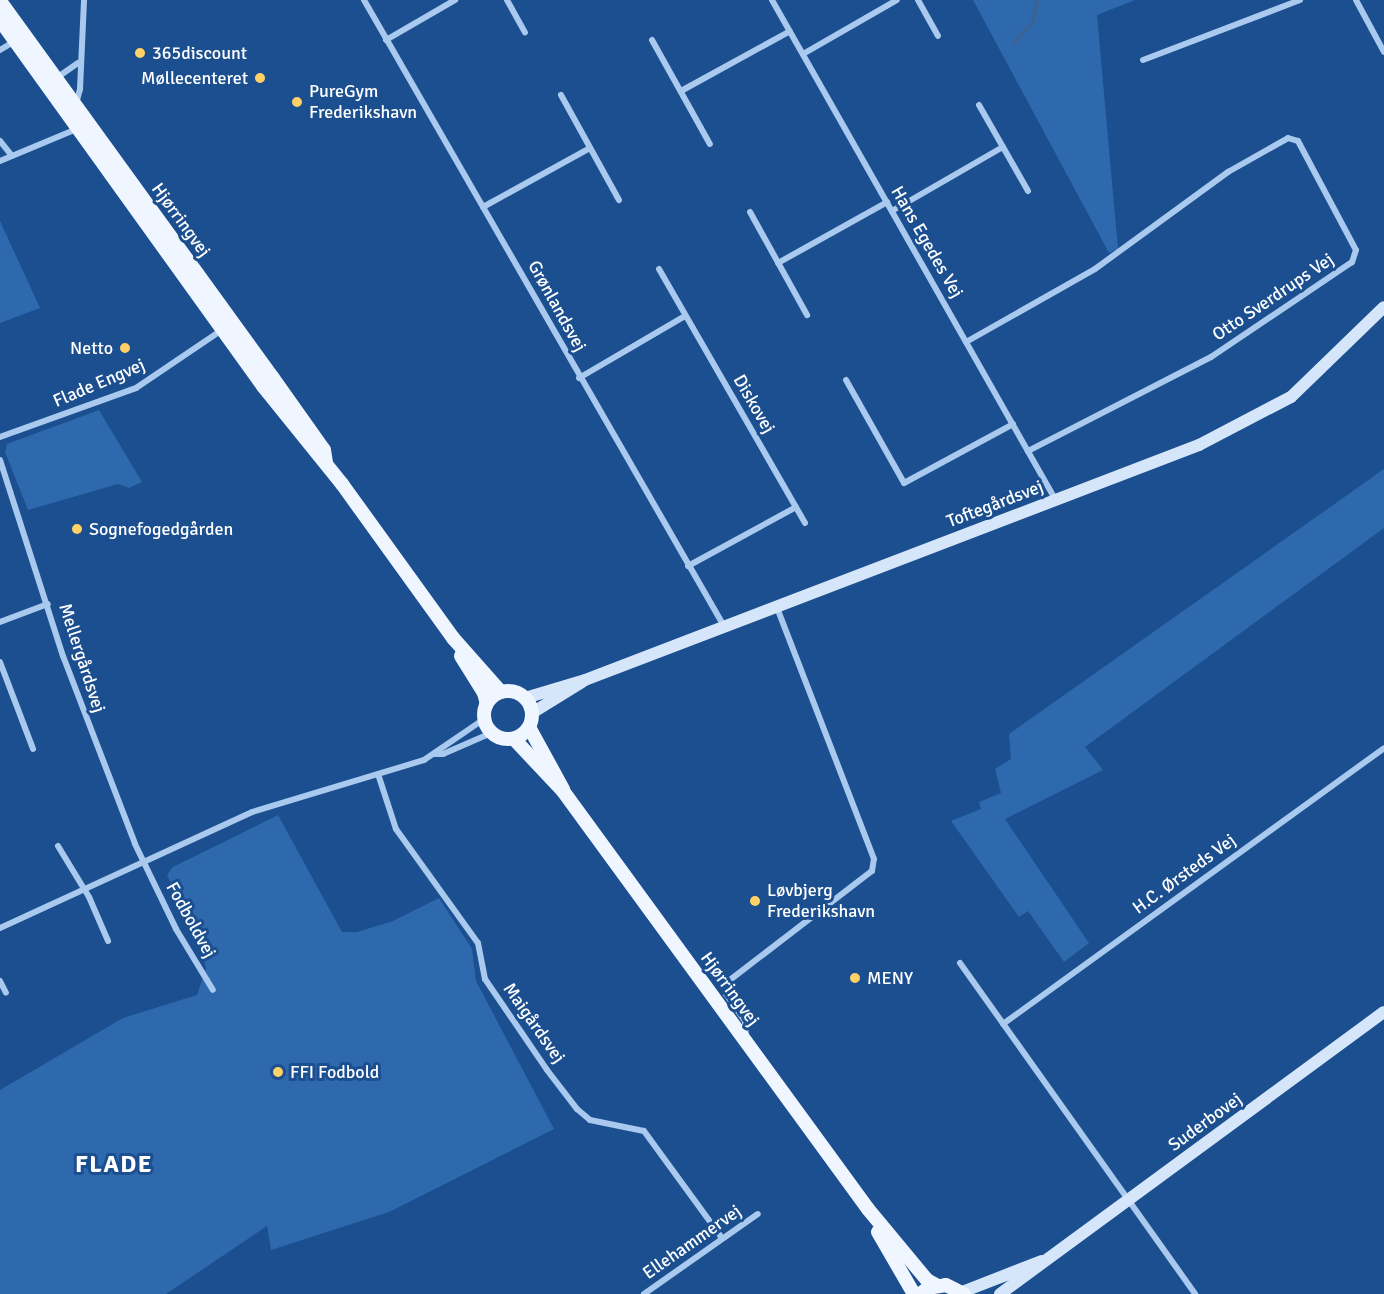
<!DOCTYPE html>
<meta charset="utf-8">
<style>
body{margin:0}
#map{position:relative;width:1384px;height:1294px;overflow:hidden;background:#1b4f8f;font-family:Signika,sans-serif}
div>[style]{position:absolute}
.green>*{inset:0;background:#2e69ad}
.stream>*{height:3px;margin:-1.5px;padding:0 1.5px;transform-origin:1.5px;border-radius:1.5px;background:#3c6290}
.street>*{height:6px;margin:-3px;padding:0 3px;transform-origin:3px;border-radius:3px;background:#a9c9ee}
.secondary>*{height:12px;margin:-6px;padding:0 6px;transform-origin:6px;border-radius:6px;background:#d6e6fa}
.primary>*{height:14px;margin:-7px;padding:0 7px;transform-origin:7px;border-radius:7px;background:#f0f6ff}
.primary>.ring{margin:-7px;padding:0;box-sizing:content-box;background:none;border:14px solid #f0f6ff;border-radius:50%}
.dots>*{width:16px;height:16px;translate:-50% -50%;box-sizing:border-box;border:3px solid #1b4f8f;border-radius:50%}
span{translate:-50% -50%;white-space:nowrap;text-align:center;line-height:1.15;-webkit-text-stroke:6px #1b4f8f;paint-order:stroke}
.poi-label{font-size:18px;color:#fff}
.left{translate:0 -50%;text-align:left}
.right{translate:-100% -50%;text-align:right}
.street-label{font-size:18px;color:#fff}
.district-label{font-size:24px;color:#fff;font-weight:700;letter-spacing:1.5px}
</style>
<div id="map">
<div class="green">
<i style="clip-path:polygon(973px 0,1135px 0,1097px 15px,1118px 249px,1109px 253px)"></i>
<i style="clip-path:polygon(0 221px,40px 308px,0 323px)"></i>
<i style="clip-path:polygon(99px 410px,142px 482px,129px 488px,118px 484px,28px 510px,5px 452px,7px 444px)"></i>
<i style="clip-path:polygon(1384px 469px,1384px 528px,1085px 747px,1103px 770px,1005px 819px,1089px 943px,1064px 962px,1028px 911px,1019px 917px,951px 821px,981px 809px,979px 802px,1001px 793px,995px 769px,1011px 759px,1009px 734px)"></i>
<i style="clip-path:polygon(278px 815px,342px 932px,357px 932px,393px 921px,439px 898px,472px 949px,476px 981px,554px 1129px,389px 1212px,271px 1250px,267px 1226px,166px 1294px,0 1294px,0 1090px,123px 1018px,197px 995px,206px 968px,201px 946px,167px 875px,173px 867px)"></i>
</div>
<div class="stream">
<i style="left:1013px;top:43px;width:28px;rotate:-48deg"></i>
<i style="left:1032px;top:22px;width:23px;rotate:-77deg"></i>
</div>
<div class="street">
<i style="left:364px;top:0;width:722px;rotate:60.1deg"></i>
<i style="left:507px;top:0;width:37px;rotate:61deg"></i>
<i style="left:772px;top:0;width:574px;rotate:60.44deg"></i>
<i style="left:918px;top:0;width:41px;rotate:60.9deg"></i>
<i style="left:1356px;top:0;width:59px;rotate:61.7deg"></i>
<i style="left:386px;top:40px;width:80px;rotate:-30.1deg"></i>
<i style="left:652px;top:40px;width:119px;rotate:60.9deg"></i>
<i style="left:0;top:50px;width:17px;rotate:-31deg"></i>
<i style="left:803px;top:54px;width:108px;rotate:-29.9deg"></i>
<i style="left:1143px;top:60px;width:168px;rotate:-20.9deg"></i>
<i style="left:55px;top:79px;width:28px;rotate:-35deg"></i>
<i style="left:681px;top:91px;width:124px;rotate:-28.8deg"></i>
<i style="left:561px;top:95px;width:120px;rotate:61.1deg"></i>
<i style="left:76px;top:104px;width:16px;rotate:-75deg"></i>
<i style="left:80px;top:89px;width:89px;rotate:-87.4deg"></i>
<i style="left:979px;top:105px;width:99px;rotate:60.3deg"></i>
<i style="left:0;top:141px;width:19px;rotate:51deg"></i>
<i style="left:0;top:161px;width:83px;rotate:-22.6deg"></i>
<i style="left:483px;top:207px;width:122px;rotate:-28.9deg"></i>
<i style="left:892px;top:211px;width:128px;rotate:-30deg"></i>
<i style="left:750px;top:212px;width:118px;rotate:61deg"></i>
<i style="left:778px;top:263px;width:125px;rotate:-29.2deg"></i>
<i style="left:659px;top:269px;width:293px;rotate:60.1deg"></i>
<i style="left:966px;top:342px;width:148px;rotate:-29.5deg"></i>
<i style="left:1095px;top:269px;width:165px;rotate:-36.1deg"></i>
<i style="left:1228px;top:172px;width:69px;rotate:-29.5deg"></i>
<i style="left:1288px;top:138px;width:10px;rotate:17deg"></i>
<i style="left:1298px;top:141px;width:123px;rotate:62deg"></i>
<i style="left:1356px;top:250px;width:13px;rotate:108deg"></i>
<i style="left:1352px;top:262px;width:170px;rotate:146deg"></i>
<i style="left:1211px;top:357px;width:206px;rotate:152.8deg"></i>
<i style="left:579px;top:378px;width:123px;rotate:-30.3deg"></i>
<i style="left:846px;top:380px;width:118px;rotate:60.6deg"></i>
<i style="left:904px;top:483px;width:124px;rotate:-28.4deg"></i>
<i style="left:0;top:437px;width:145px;rotate:-19.8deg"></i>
<i style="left:136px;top:388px;width:104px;rotate:-34deg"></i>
<i style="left:0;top:460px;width:206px;rotate:72.2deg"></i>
<i style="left:63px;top:656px;width:201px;rotate:69deg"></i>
<i style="left:135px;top:844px;width:94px;rotate:64.2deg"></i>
<i style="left:176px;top:929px;width:71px;rotate:58.8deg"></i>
<i style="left:688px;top:566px;width:123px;rotate:-28.6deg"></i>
<i style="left:0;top:622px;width:51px;rotate:-20.6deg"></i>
<i style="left:0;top:662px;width:93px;rotate:69.2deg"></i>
<i style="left:434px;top:754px;width:9px"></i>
<i style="left:443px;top:754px;width:52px;rotate:-23.6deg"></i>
<i style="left:378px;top:774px;width:58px;rotate:71.9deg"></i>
<i style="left:396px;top:829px;width:140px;rotate:54.3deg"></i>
<i style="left:478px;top:943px;width:37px;rotate:79deg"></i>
<i style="left:485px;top:979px;width:110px;rotate:55.7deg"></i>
<i style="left:547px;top:1070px;width:49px;rotate:52.4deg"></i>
<i style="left:577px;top:1109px;width:17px;rotate:40deg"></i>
<i style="left:590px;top:1120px;width:55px;rotate:11.5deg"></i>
<i style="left:644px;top:1131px;width:132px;rotate:53.9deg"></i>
<i style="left:58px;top:846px;width:60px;rotate:58.7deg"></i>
<i style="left:89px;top:897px;width:48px;rotate:66.6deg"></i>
<i style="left:0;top:928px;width:277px;rotate:-24.7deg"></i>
<i style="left:252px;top:812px;width:180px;rotate:-16.8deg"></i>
<i style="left:424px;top:760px;width:73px;rotate:-34.3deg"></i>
<i style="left:960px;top:963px;width:406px;rotate:54.6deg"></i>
<i style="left:0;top:981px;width:13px;rotate:63deg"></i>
<i style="left:1003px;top:1024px;width:470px;rotate:-35.9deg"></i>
<i style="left:746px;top:1037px;width:16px;rotate:-94deg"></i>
<i style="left:745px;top:1021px;width:33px;rotate:-125deg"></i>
<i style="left:726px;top:994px;width:11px;rotate:-90deg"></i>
<i style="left:726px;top:983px;width:184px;rotate:-37.5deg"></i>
<i style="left:872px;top:871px;width:12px;rotate:-81deg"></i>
<i style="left:874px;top:859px;width:270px;rotate:-111.1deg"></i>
<i style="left:644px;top:1294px;width:139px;rotate:-35.1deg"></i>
</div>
<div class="secondary">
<i style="left:525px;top:698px;width:63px;rotate:-16.7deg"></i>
<i style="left:585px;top:680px;width:657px;rotate:-20.94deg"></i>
<i style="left:1199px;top:445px;width:104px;rotate:-27.6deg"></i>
<i style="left:1291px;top:397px;width:129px;rotate:-44.1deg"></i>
<i style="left:532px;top:713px;width:59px;rotate:-31.8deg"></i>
<i style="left:962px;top:1292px;width:86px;rotate:-21.2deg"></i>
<i style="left:1000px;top:1294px;width:476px;rotate:-36.3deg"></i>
</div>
<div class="primary">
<i style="left:0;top:1px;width:465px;rotate:54.1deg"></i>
<i style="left:273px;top:378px;width:88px;rotate:54.7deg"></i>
<i style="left:324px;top:450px;width:13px;rotate:81deg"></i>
<i style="left:0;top:20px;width:451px;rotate:54.3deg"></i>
<i style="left:263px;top:386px;width:126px;rotate:51.1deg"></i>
<i style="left:342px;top:484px;width:190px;rotate:54.2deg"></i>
<i style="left:453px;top:638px;width:72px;rotate:48.4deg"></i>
<i style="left:461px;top:656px;width:44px;rotate:58.1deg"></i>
<i style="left:484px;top:693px;width:11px;rotate:75deg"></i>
<i class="ring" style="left:484px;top:691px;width:34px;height:34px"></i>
<i style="left:529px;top:727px;width:71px;rotate:61.3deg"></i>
<i style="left:514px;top:739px;width:71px;rotate:46.7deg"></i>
<i style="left:563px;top:791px;width:517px;rotate:53.88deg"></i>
<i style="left:868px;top:1209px;width:92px;rotate:50.3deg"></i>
<i style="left:927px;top:1280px;width:10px;rotate:29deg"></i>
<i style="left:878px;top:1232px;width:72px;rotate:59.9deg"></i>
<i style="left:920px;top:1294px;width:10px;rotate:-37deg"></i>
<i style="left:928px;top:1288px;width:18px;rotate:-9deg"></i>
<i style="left:946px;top:1285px;width:20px;rotate:27deg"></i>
</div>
<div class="dots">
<i style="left:140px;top:53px;background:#ffd166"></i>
<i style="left:260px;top:78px;background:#ffd166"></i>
<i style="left:297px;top:102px;background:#ffd166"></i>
<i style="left:125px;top:348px;background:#ffd166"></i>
<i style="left:77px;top:529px;background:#ffd166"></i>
<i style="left:755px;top:901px;background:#ffd166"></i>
<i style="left:855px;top:978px;background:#ffd166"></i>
<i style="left:278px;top:1072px;background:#ffd166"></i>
</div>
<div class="poi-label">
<span class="left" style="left:152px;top:53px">365discount</span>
<span class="right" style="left:248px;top:78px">Møllecenteret</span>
<span class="left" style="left:309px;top:102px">PureGym<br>Frederikshavn</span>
<span class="right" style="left:113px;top:348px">Netto</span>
<span class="left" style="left:89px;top:529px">Sognefogedgården</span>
<span class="left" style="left:767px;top:901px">Løvbjerg<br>Frederikshavn</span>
<span class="left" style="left:867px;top:978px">MENY</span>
<span class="left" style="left:290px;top:1072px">FFI Fodbold</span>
</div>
<div class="street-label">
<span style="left:181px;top:220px;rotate:54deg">Hjørringvej</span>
<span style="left:927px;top:242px;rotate:60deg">Hans Egedes Vej</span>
<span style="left:1273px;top:297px;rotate:-34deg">Otto Sverdrups Vej</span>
<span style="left:557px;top:306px;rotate:61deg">Grønlandsvej</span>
<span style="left:99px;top:383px;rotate:-23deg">Flade Engvej</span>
<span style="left:754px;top:404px;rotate:60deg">Diskovej</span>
<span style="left:995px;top:504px;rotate:-21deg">Toftegårdsvej</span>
<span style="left:82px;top:658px;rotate:72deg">Mellergårdsvej</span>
<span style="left:1184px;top:874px;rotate:-36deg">H.C. Ørsteds Vej</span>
<span style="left:191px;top:920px;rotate:61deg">Fodboldvej</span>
<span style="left:730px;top:989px;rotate:54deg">Hjørringvej</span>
<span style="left:534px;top:1023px;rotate:55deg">Maigårdsvej</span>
<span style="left:1205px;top:1122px;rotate:-36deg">Suderbovej</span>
<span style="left:692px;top:1242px;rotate:-35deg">Ellehammervej</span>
</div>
<div class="district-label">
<span style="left:114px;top:1165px">FLADE</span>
</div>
</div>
